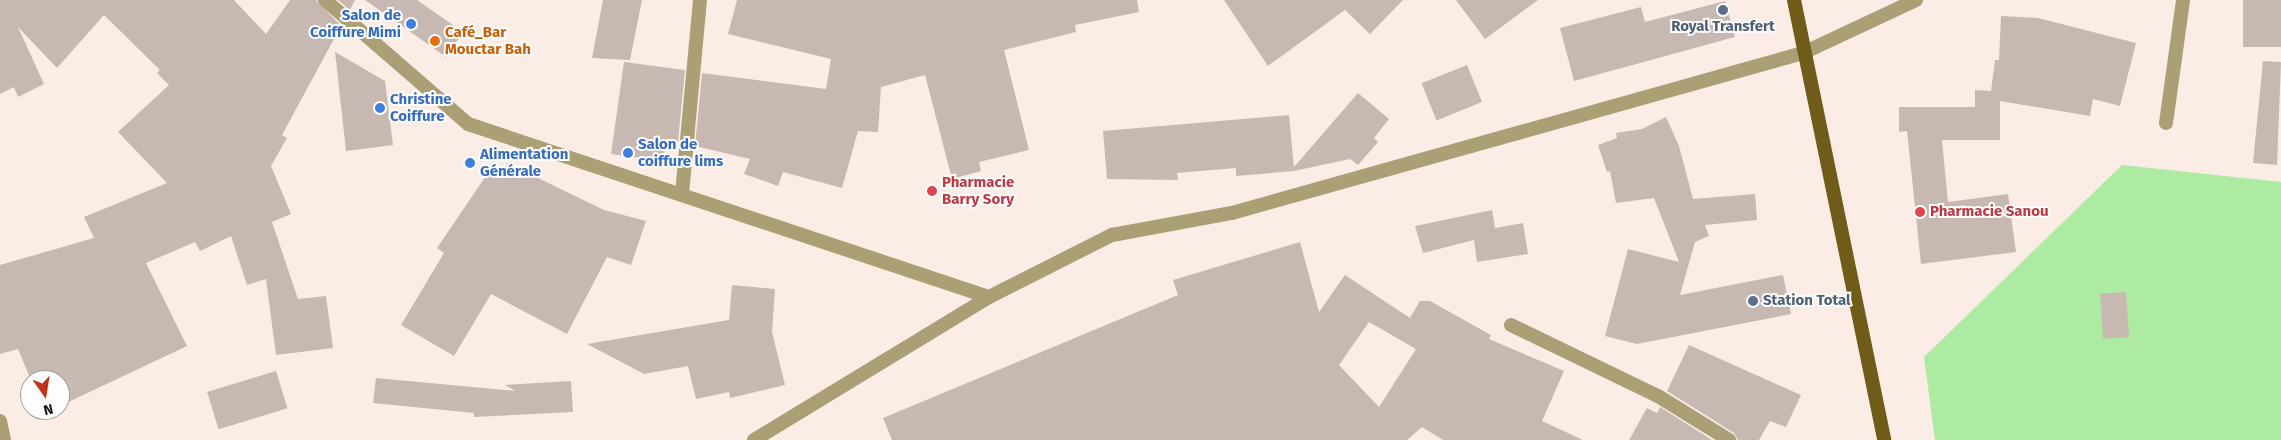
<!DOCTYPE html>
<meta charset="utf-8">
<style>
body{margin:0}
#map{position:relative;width:2281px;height:440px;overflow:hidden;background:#fbece5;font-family:"Fira Sans",sans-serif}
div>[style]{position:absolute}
.green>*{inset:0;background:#adeba2}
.building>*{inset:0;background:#c7b9b2;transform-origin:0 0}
.minor>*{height:14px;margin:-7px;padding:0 7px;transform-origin:7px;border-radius:7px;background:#ab9f76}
.primary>*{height:14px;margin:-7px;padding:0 7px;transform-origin:7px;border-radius:7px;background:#6e5c18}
.dots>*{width:14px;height:14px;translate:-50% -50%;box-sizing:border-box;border:2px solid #fdfdfd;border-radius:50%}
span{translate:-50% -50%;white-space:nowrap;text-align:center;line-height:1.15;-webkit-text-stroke:4px #fdfdfd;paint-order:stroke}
.shop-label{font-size:15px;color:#366cbe;font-weight:700}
.right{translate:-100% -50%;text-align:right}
.left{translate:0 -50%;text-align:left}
.service-label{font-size:15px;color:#4e5e75;font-weight:700}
.food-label{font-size:15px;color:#c56008;font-weight:700}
.health-label{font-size:15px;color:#be3a42;font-weight:700}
.north{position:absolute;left:20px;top:370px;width:50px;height:50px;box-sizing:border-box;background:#fdfdfd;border:1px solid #a19f9d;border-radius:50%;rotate:167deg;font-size:14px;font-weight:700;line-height:20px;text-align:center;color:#16110e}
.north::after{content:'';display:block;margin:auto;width:18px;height:22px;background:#bf3418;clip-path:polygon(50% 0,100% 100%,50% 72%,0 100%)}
</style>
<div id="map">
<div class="green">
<i style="clip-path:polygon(2122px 165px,2281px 182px,2281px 440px,1935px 440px,1924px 357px)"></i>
</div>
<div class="building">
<i style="clip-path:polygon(0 0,234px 0,266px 34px,290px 0,316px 0,341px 26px,282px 135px,287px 138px,271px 166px,291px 214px,272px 222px,298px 299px,326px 296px,333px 348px,276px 355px,266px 279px,247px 285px,231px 236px,200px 251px,195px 242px,146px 263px,187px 346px,60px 406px,60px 380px,31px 380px,18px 349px,0 354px,0 265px,94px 238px,84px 217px,167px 183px,118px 132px,169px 85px,157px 73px,160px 70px,104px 15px,57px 68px,18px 27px,44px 84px,18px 97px,14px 87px,0 94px)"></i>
<i style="clip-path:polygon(338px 0,355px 0,350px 10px)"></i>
<i style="clip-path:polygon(365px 0,417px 0,463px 32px,446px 57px)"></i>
<i style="clip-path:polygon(603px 0,642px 0,630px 60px,592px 58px)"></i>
<i style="clip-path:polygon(737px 0,1137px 0,1139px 12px,1075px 25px,1076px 32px,1004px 50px,1029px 150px,979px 162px,981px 171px,952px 179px,925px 75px,881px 87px,878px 132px,858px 131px,842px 188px,783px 172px,778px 186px,744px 174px,750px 159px,695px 146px,702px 73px,826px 89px,831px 59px,728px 34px)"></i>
<i style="clip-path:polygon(1224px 0,1403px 0,1370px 34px,1345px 10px,1268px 66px)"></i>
<i style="clip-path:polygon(1456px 0,1538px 0,1485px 39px)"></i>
<i style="left:2243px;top:0;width:38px;height:47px"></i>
<i style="clip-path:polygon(1725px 1px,1735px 37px,1574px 81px,1560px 28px,1641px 7px,1645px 22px)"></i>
<i style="clip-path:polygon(2001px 16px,2038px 18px,2136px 43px,2120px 106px,2093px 99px,2090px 116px,2000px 101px,2000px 140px,1942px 140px,1948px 202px,2008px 194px,2016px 252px,1921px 264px,1907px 131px,1899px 132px,1899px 107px,1975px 107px,1975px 90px,1991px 91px,1995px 60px,1999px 60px)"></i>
<i style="clip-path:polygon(335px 52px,385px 81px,393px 145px,346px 151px)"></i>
<i style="clip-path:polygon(2263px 61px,2281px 62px,2277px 165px,2253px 163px)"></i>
<i style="clip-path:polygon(624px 62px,685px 70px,678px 142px,666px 139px,663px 161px,611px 154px)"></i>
<i style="left:1467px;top:65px;width:40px;height:49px;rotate:68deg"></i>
<i style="clip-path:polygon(1358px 93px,1389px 119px,1374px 138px,1378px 142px,1358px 165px,1350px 159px,1294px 171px,1236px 176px,1236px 168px,1177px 173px,1178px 180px,1107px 179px,1103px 131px,1289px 115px,1294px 167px)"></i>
<i style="clip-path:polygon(1666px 117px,1679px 146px,1693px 199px,1755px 194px,1757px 220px,1705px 225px,1709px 236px,1695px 242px,1680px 295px,1783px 275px,1791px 314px,1637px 344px,1605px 336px,1628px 249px,1679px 262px,1654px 198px,1616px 203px,1610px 171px,1607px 172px,1598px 145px,1617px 138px,1616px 133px,1642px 129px)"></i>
<i style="clip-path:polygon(507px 163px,604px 210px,646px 221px,631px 265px,607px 257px,567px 334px,491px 294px,454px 356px,401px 325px,444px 253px,437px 248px,492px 167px,502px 173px)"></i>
<i style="clip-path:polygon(1492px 210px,1495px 228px,1523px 223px,1528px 254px,1477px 262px,1474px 240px,1423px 253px,1415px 226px)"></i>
<i style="clip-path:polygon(evenodd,1300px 242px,1319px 312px,1345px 275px,1410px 318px,1420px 301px,1430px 301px,1491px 335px,1489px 339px,1564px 371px,1542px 421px,1583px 440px,1443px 440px,1422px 427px,1407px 440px,892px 440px,883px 418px,1178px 295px,1173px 280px,1300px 242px,1369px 322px,1416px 349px,1379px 407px,1339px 365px,1369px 322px)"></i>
<i style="clip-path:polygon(732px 285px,775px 289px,772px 332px,785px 385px,730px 398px,729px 392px,696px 399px,688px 366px,644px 374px,587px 344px,729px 320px)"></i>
<i style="left:2126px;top:292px;width:45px;height:26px;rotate:86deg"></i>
<i style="clip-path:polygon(1689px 345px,1801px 395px,1786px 427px,1770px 421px,1759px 440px,1738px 440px,1734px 433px,1667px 391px)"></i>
<i style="left:276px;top:371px;width:39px;height:72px;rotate:73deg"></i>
<i style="clip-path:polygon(376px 378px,515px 391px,505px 385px,571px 381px,573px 412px,474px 417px,474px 413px,373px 403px)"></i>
<i style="clip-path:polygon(1660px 407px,1712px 440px,1629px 440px,1647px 408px,1657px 413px)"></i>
</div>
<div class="minor">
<i style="left:325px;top:0;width:189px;rotate:40.9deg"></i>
<i style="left:468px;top:124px;width:549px;rotate:18.37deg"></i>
<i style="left:2166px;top:123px;width:124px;rotate:-82.1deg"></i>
<i style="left:682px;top:194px;width:195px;rotate:-84.7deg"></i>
<i style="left:1511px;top:325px;width:163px;rotate:25.8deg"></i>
<i style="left:1658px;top:396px;width:84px;rotate:31.8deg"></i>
<i style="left:0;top:421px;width:19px;rotate:78deg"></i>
<i style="left:754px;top:440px;width:275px;rotate:-31.3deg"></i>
<i style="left:989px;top:297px;width:138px;rotate:-26.8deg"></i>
<i style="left:1112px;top:235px;width:122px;rotate:-10.4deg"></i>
<i style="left:1232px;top:213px;width:593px;rotate:-15.65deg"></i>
<i style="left:1803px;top:53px;width:125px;rotate:-25.1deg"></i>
</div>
<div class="primary">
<i style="left:1794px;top:0;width:449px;rotate:78.4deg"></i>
</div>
<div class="dots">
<i style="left:1723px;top:10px;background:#5c6f8a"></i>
<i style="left:411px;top:24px;background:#3f7fe0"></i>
<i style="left:435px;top:41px;background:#e8710a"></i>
<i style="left:380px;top:108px;background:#3f7fe0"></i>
<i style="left:628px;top:153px;background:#3f7fe0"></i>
<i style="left:470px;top:163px;background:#3f7fe0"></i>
<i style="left:932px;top:191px;background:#e0444e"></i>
<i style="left:1920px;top:212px;background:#e0444e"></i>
<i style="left:1753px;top:301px;background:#5c6f8a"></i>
</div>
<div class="shop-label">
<span class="right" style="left:401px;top:24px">Salon de<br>Coiffure Mimi</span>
<span class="left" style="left:390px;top:108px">Christine<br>Coiffure</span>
<span class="left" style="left:638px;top:153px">Salon de<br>coiffure lims</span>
<span class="left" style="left:480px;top:163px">Alimentation<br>Générale</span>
</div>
<div class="service-label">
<span style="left:1723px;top:27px">Royal Transfert</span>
<span class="left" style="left:1763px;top:301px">Station Total</span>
</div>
<div class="food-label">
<span class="left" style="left:445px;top:41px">Café_Bar<br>Mouctar Bah</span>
</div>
<div class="health-label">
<span class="left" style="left:942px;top:191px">Pharmacie<br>Barry Sory</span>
<span class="left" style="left:1930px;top:212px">Pharmacie Sanou</span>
</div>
<div class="north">N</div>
</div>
